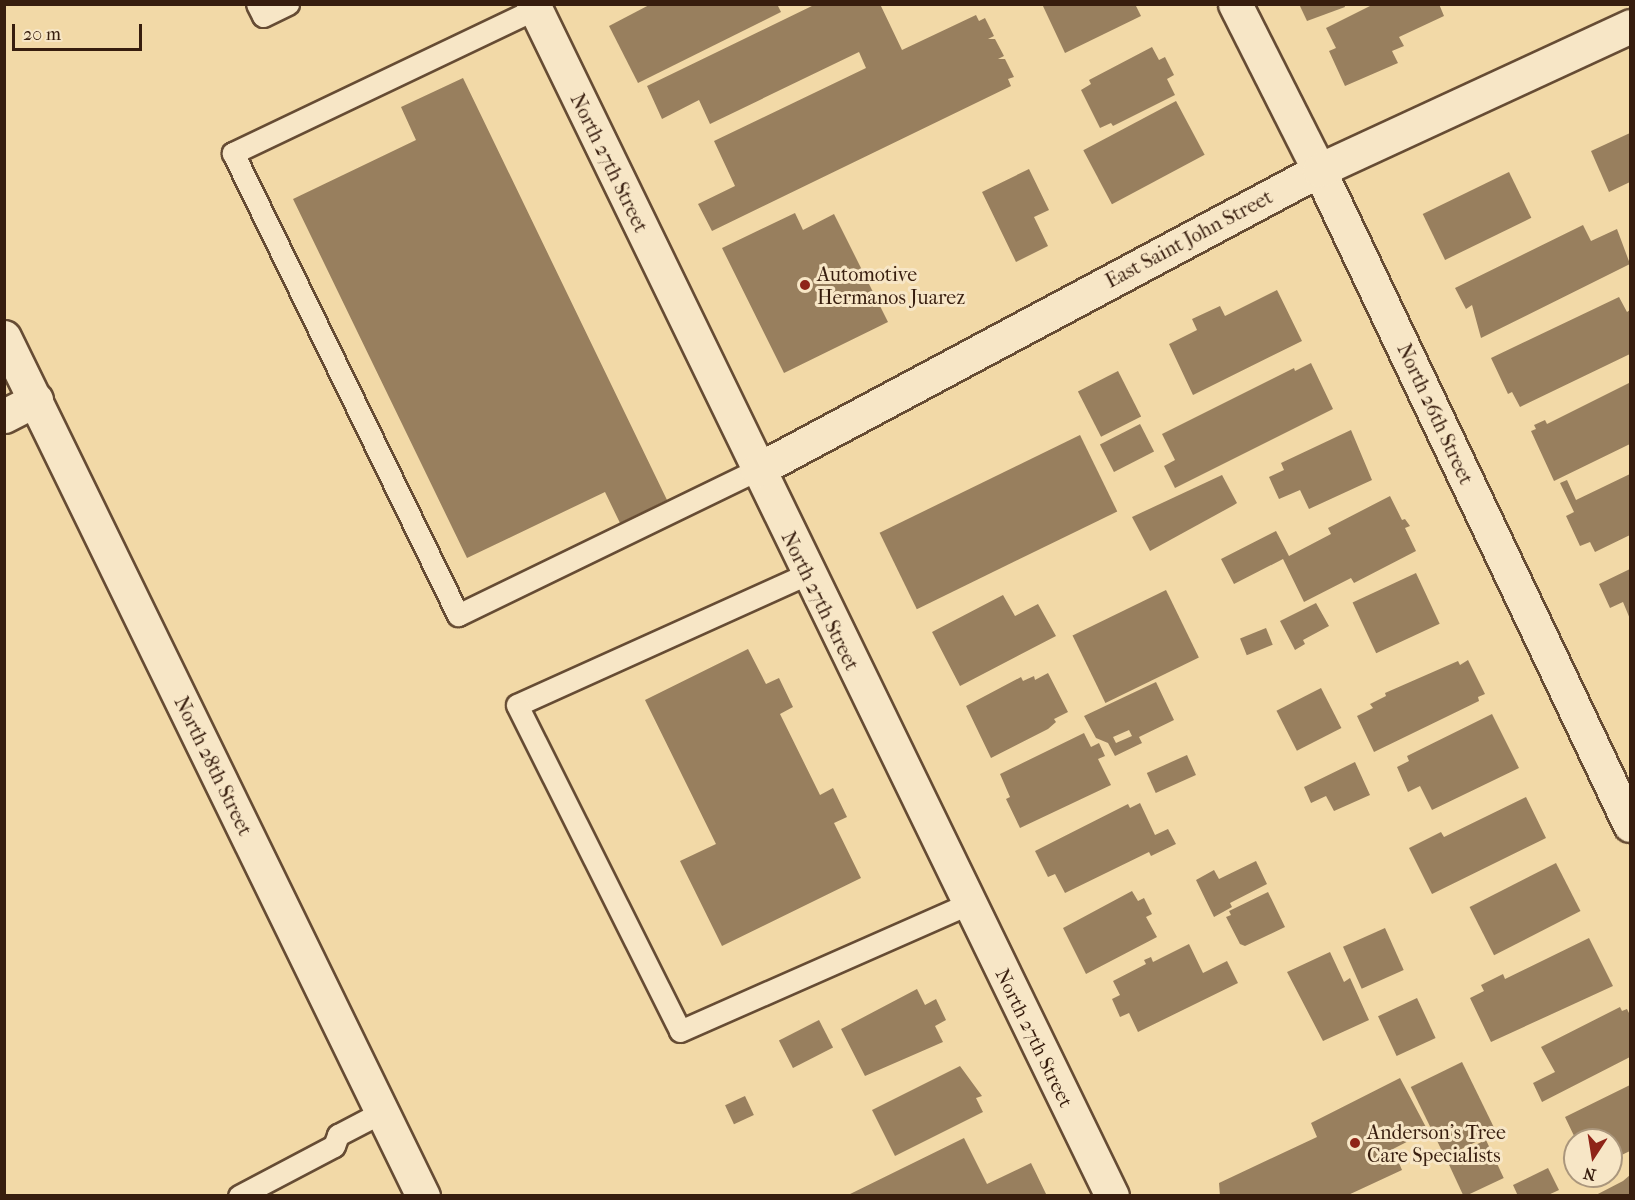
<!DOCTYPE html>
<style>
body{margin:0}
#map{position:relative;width:1635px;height:1200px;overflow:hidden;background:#f2d9a7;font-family:"IM FELL French Canon",serif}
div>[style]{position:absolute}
.building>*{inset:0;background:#987f5e;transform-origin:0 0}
.roads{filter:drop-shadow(2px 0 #664c34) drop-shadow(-2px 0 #664c34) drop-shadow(0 2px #664c34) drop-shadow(0 -2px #664c34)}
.lane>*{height:21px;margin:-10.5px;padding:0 10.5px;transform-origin:10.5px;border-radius:10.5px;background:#f7e6c6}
.street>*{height:33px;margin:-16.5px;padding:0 16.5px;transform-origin:16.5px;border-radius:16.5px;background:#f7e6c6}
.secondary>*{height:33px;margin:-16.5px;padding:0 16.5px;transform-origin:16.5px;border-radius:16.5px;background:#f7e6c6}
.dots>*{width:16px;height:16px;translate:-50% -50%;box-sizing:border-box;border:3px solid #f7e6c6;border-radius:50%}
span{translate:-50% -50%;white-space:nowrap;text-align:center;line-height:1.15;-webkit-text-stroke:6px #f7e6c6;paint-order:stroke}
.street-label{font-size:20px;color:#371d0e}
.poi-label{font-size:20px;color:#371d0e}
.left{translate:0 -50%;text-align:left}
.frame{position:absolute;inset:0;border:6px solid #371d0e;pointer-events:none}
.north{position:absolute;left:1563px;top:1128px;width:60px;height:60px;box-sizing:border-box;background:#f7e6c6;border:2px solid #aa967c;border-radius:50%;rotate:192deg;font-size:16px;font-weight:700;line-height:24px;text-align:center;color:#371d0e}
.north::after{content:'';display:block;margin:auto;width:21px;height:27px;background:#8f2418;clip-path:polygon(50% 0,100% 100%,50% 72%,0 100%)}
.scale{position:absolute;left:12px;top:24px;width:130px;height:27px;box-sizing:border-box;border:3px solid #371d0e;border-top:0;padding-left:8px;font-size:18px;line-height:21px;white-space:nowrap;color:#371d0e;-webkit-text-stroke:4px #f7e6c6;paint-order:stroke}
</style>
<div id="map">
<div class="building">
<i style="clip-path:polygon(651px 4px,777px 4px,781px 12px,638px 83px,609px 26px)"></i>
<i style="clip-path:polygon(816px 4px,880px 4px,902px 50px,976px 15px,979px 21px,985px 18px,994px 36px,988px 39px,995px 39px,1004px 56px,998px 59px,1005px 59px,1014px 77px,1008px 79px,1011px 86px,712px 231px,698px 204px,735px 186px,714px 141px,866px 68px,859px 52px,710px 124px,699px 100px,662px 119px,647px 86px)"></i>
<i style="clip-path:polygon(1042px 4px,1135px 4px,1141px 16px,1065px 53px)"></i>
<i style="clip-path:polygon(1299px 4px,1344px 4px,1345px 7px,1307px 21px)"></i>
<i style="clip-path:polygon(1374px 4px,1439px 4px,1444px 16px,1399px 37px,1404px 46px,1392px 51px,1398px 63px,1345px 86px,1329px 51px,1336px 48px,1326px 28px)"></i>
<i style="clip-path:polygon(1152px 47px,1159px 60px,1165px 57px,1174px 75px,1167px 79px,1175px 95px,1113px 126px,1111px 123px,1100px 128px,1081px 90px,1091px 84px,1089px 80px)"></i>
<i style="clip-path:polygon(463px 78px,667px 500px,620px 523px,605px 492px,467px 558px,293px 199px,416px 140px,401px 107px)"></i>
<i style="left:1176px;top:101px;width:61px;height:105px;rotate:62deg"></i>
<i style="clip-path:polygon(1630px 133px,1630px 182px,1609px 192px,1591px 151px)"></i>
<i style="clip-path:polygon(1029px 169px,1049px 210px,1034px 217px,1048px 246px,1016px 262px,982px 192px)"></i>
<i style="left:1509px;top:172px;width:51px;height:96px;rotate:64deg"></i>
<i style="clip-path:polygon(795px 213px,803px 230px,834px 214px,888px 322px,784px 373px,722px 248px)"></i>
<i style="clip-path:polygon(1583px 225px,1591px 241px,1617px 229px,1630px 264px,1481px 338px,1472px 305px,1466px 309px,1455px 288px)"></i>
<i style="clip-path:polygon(1277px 290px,1302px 341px,1193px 395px,1169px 344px,1197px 330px,1192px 319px,1220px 306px,1225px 316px)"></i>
<i style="clip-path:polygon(1619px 297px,1627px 312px,1630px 310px,1630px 354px,1520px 407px,1512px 392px,1508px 394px,1491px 358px)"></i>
<i style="clip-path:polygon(1311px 363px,1333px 409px,1175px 488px,1164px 466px,1175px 460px,1162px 434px,1294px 368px,1295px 371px)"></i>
<i style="left:1118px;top:371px;width:51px;height:45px;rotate:63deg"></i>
<i style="clip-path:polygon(1630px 378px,1630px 444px,1554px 481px,1531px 431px,1536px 429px,1534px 425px,1545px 420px,1547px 424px,1629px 383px)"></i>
<i style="left:1140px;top:424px;width:31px;height:45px;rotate:63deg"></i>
<i style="clip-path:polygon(1351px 430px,1372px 480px,1309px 509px,1300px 490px,1279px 499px,1269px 477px,1284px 470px,1281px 463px)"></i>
<i style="left:1080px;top:435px;width:85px;height:223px;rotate:64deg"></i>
<i style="clip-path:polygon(1630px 474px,1630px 535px,1595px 552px,1590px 542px,1580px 546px,1566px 516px,1574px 512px,1560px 483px,1567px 480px,1576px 500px)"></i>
<i style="clip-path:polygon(1222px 475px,1237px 503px,1234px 505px,1150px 551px,1132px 517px)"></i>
<i style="clip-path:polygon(1390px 496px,1402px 520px,1405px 519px,1410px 526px,1405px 528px,1416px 551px,1354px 583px,1351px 578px,1304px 602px,1283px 559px,1234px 584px,1221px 559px,1276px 531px,1289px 556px,1331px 534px,1328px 528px)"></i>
<i style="clip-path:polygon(1630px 569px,1630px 619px,1623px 602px,1610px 608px,1599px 584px)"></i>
<i style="left:1416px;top:573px;width:56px;height:70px;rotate:65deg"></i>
<i style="left:1166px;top:590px;width:75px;height:104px;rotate:64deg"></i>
<i style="clip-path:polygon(1003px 595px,1015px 616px,1038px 604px,1056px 636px,960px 686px,932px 632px)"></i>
<i style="clip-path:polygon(1316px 603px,1329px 626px,1303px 640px,1305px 644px,1295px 650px,1280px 621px)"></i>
<i style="left:1266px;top:628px;width:18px;height:28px;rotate:68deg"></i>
<i style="clip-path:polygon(748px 649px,766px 684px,779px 678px,793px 707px,780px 714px,820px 795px,833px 788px,847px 817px,834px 823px,861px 878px,722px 946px,680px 861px,716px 844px,645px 700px)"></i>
<i style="clip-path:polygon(1468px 660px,1485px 694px,1478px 697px,1479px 701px,1374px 752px,1357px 716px,1373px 708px,1370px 704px,1386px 696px,1385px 693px,1458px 661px,1460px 665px)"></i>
<i style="clip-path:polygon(1048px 673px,1068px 712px,1054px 719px,1056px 722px,1048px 729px,991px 758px,966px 706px,1021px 677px,1023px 681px,1034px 676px,1035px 680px)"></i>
<i style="clip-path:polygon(evenodd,1156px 682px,1174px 720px,1139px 737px,1142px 743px,1115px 756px,1108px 743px,1096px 738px,1084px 716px,1156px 682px,1129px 730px,1132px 736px,1116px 743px,1113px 737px,1129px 730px)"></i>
<i style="left:1321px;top:688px;width:45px;height:50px;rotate:63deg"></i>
<i style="clip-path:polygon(1492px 714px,1519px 768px,1432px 810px,1420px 786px,1408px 792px,1397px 767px,1409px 761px,1407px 756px)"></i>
<i style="clip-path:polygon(1084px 733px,1091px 747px,1099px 743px,1105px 756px,1098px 759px,1111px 785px,1020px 828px,1006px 799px,1010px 797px,1000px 774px)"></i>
<i style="left:1187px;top:755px;width:22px;height:44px;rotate:66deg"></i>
<i style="clip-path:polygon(1355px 762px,1370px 795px,1334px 811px,1326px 796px,1311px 803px,1304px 787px)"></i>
<i style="clip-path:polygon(1526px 797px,1546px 838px,1432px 894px,1409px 848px,1441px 832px,1444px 837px)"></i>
<i style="clip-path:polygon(1140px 803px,1155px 835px,1168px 829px,1176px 844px,1151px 856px,1149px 852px,1065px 893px,1055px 874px,1048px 877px,1035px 851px,1128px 804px,1130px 808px)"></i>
<i style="clip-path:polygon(1256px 861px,1267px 884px,1230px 903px,1232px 907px,1214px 917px,1196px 880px,1214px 870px,1219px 879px)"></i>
<i style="left:1556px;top:863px;width:54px;height:97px;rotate:63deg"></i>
<i style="clip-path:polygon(1132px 891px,1138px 901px,1144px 898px,1152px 914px,1146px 917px,1157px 937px,1086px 974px,1063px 928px)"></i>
<i style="clip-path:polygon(1268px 892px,1285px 927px,1245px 946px,1240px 944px,1226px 917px,1231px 915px,1229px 911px)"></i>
<i style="left:1385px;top:928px;width:46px;height:46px;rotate:66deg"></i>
<i style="clip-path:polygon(1589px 938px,1613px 986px,1491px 1042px,1470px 998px,1484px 991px,1481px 985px,1503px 974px,1505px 979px)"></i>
<i style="clip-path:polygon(1189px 944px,1203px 973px,1227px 961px,1238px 983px,1138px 1032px,1129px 1013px,1120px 1017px,1112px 999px,1120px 995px,1113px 981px,1146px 964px,1144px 960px,1151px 957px,1153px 962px)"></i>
<i style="clip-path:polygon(1330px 952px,1344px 982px,1350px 978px,1369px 1020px,1323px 1041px,1287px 972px)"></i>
<i style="clip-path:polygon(917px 989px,925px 1005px,936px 999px,946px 1020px,935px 1026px,943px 1042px,865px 1076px,841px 1029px)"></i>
<i style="left:1417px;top:998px;width:44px;height:43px;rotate:65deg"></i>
<i style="clip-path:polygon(1620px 1007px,1622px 1011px,1627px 1009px,1630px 1015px,1630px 1057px,1542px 1102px,1533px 1083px,1555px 1072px,1541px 1047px)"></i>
<i style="left:819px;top:1020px;width:31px;height:45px;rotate:63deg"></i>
<i style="left:1462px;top:1062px;width:78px;height:57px;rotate:64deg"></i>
<i style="clip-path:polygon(960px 1066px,982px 1096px,976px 1098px,983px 1112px,895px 1156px,872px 1110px)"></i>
<i style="clip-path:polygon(1400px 1078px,1428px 1131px,1393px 1149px,1402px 1170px,1346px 1196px,1220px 1196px,1219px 1183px,1317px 1137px,1311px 1123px)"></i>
<i style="clip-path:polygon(1630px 1085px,1630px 1151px,1611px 1160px,1611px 1140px,1576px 1140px,1565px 1117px)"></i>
<i style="left:745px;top:1096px;width:21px;height:22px;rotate:65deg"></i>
<i style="clip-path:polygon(964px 1138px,987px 1184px,1031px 1163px,1047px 1196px,846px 1196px)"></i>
<i style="left:1486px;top:1140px;width:42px;height:44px;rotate:65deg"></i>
<i style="clip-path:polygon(1548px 1168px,1559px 1190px,1546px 1196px,1518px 1196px,1513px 1185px)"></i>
<i style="clip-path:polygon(1630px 1175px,1630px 1196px,1594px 1196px,1623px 1181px)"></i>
</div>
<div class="roads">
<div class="lane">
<i style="left:257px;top:4px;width:13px;rotate:63deg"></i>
<i style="left:263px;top:16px;width:28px;rotate:-26deg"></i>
<i style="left:535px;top:9px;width:335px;rotate:154.5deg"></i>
<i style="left:233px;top:153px;width:514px;rotate:64.03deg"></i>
<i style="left:458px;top:615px;width:332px;rotate:-25.9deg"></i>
<i style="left:807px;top:574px;width:318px;rotate:155.7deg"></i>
<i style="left:517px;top:705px;width:364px;rotate:63.4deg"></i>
<i style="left:680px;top:1031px;width:315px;rotate:-23.8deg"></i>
<i style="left:239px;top:1196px;width:107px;rotate:-27.8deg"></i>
<i style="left:334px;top:1146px;width:12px;rotate:-70deg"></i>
<i style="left:338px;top:1135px;width:50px;rotate:-27.6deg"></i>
</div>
<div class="street">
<i style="left:533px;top:4px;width:1325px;rotate:64.09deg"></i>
<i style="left:1235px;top:4px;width:186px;rotate:63.2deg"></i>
<i style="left:1319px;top:170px;width:725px;rotate:64.6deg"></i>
<i style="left:4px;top:416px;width:36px;rotate:-27deg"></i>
<i style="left:757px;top:470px;width:637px;rotate:-28.09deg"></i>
<i style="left:1319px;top:170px;width:343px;rotate:-24.8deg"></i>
</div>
<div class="secondary">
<i style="left:4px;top:337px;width:956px;rotate:64deg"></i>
</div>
</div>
<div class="dots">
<i style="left:805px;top:285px;background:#8f2418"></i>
<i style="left:1355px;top:1143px;background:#8f2418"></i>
</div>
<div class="street-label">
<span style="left:609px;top:163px;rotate:64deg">North 27th Street</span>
<span style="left:1189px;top:239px;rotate:-28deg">East Saint John Street</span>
<span style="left:1435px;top:414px;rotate:65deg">North 26th Street</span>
<span style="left:820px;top:601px;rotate:64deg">North 27th Street</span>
<span style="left:213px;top:766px;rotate:64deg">North 28th Street</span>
<span style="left:1034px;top:1038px;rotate:64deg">North 27th Street</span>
</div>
<div class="poi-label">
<span class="left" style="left:817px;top:286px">Automotive<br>Hermanos Juarez</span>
<span class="left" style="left:1367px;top:1144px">Anderson's Tree<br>Care Specialists</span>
</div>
<div class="frame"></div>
<div class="north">N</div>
<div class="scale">20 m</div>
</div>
